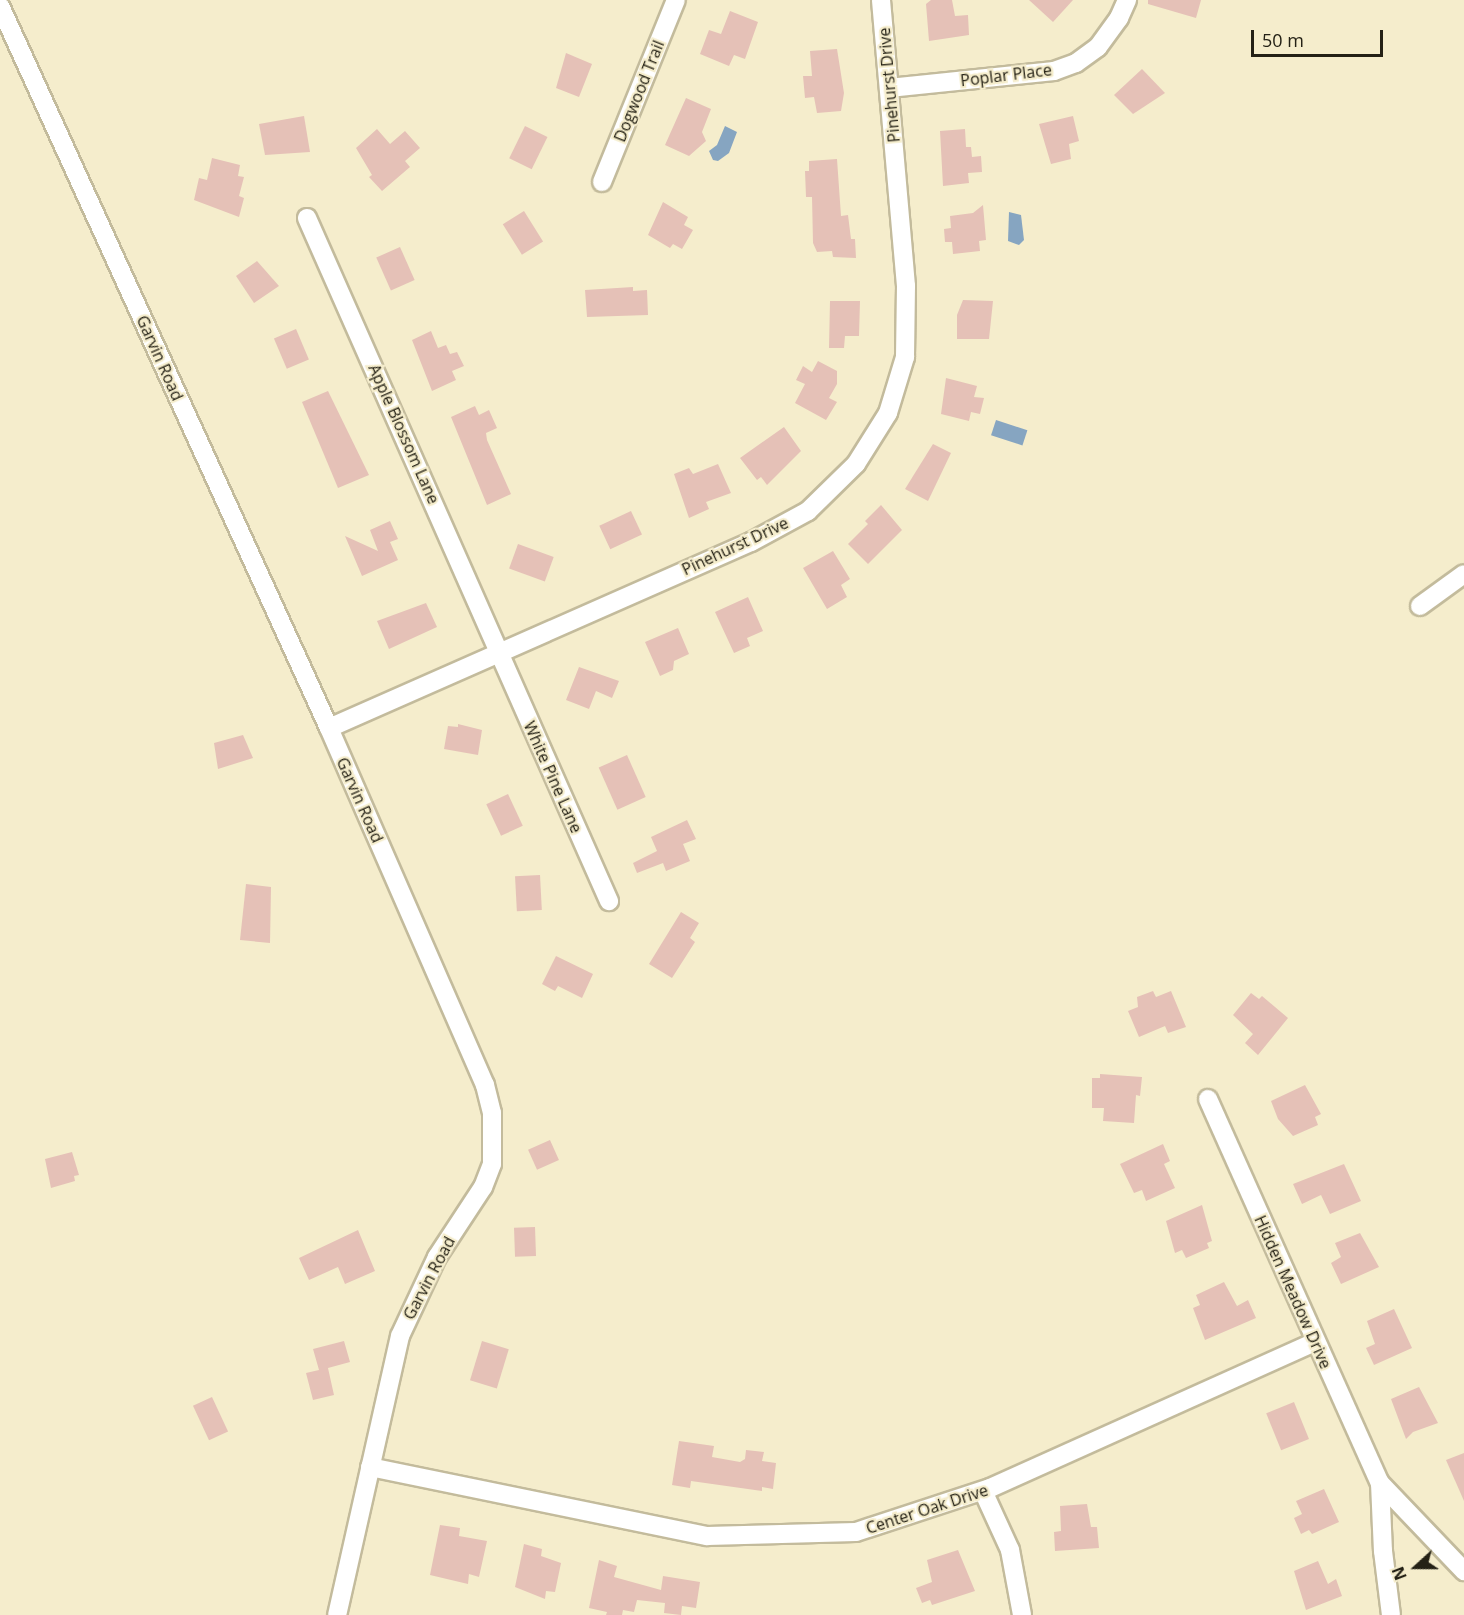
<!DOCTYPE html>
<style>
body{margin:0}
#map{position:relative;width:1464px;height:1615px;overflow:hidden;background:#f5edcc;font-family:"Open Sans",sans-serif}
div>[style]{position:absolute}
.water>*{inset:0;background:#86a5c1;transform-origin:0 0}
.building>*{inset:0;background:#e5c1b7;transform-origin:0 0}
.roads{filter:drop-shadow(2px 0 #c3bb9c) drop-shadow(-2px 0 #c3bb9c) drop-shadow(0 2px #c3bb9c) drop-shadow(0 -2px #c3bb9c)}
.minor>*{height:18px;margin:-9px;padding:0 9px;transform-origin:9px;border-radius:9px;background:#fff}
span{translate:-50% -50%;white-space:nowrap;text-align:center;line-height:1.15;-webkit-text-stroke:4.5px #f5edcc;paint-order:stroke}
.street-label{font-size:16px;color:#242115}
.north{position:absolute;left:1386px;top:1537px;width:60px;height:60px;-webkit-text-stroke:4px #f5edcc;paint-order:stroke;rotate:249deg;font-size:16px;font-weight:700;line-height:24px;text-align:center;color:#242115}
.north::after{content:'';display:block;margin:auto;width:21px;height:27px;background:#242115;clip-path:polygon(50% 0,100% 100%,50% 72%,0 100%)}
.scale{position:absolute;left:1251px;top:30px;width:132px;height:27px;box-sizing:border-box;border:3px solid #242115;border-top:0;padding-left:8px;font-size:18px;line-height:21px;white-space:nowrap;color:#242115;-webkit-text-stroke:4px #f5edcc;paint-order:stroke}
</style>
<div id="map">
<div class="water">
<i style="clip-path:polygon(725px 126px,737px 132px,729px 153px,718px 161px,713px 160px,709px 151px,717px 145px)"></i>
<i style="clip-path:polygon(1009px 212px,1021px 215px,1024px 240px,1019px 245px,1008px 241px)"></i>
<i style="left:996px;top:420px;width:33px;height:16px;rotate:18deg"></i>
</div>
<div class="building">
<i style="clip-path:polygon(931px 0,952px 0,955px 16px,968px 15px,969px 35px,929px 41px,926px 4px)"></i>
<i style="clip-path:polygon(1029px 0,1073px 0,1053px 22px)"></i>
<i style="clip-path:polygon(1148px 0,1201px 0,1196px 18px,1148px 4px)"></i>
<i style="clip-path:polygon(730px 11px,758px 22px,745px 59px,734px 55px,729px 66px,700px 54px,709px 30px,721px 34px)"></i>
<i style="clip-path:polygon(837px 49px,844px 93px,841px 111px,817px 113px,814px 97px,805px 98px,803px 76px,812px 76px,810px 51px)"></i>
<i style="clip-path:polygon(566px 53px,592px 64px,579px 97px,556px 88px)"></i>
<i style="clip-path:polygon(1142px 69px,1165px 93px,1133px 114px,1114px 95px)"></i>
<i style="clip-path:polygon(686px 98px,711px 109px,702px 132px,706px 141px,689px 156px,665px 145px)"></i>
<i style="clip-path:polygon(304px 116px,310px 152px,265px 155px,259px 124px)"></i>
<i style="clip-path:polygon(1073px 116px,1079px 141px,1069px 144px,1071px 159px,1051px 164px,1039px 124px)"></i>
<i style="left:525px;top:126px;width:25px;height:36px;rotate:26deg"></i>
<i style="clip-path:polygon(377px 129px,390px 144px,405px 131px,420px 148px,405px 161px,410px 167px,382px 191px,369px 177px,372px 175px,356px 148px)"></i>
<i style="clip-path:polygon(965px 129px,966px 147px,971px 147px,972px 157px,981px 156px,982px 172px,968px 173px,969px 183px,943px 186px,940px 131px)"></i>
<i style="clip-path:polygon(212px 158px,240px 165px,238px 176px,244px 177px,239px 196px,244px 198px,239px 217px,194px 200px,199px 178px,207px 180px)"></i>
<i style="clip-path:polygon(837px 159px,841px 216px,848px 215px,851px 239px,855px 239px,856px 258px,833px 257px,832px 251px,817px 252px,813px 243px,812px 197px,806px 197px,805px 171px,809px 171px,809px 161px)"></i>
<i style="clip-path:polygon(663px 202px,688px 217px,684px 225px,693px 230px,682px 249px,673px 244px,670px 248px,648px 235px)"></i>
<i style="clip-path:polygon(983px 205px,986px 240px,979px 241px,980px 251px,953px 254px,952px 242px,945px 242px,944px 229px,951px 228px,950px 216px,973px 213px)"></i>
<i style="left:524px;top:211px;width:36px;height:25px;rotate:58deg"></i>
<i style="left:400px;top:247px;width:36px;height:26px;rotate:66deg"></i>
<i style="clip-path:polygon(257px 261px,279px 286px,254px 303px,236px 276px)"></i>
<i style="clip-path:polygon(633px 287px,633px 291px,647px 290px,648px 315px,587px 317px,585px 290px)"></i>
<i style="clip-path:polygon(963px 300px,993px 301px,989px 339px,957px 339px,957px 315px)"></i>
<i style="clip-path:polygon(830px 301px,860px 301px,859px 336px,845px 336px,844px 348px,829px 348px)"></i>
<i style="left:296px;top:329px;width:33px;height:24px;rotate:67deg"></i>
<i style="clip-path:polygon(431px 331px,438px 348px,446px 345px,450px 354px,457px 352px,464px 366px,452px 371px,456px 380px,432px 391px,412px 340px)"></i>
<i style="clip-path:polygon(818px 361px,837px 371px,837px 384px,829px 398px,837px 402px,826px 420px,795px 403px,805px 384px,796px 380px,803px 366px,812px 372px)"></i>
<i style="clip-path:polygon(946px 378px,977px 386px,974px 397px,984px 398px,980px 414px,971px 412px,969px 421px,941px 414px)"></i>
<i style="clip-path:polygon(328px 391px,369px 475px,338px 488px,302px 402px)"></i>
<i style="clip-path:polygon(475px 406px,479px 415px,489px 410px,497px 428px,486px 433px,487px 440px,511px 494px,487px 505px,451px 417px)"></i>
<i style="clip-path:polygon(784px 427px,801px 451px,767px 485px,761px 477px,757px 480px,740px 458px)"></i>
<i style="clip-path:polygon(933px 444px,951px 453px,928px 501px,905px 489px)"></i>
<i style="clip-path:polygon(718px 464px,731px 493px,706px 502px,709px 509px,689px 518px,674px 474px,689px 468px,693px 474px)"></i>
<i style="clip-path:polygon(881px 505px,902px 530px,868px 564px,848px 544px,868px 524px,865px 521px)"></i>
<i style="left:631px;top:511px;width:26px;height:35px;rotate:65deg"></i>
<i style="clip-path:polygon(390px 521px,398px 539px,390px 542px,398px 560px,362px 576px,345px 536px,378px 551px,370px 530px)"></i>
<i style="left:518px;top:544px;width:38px;height:26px;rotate:20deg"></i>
<i style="clip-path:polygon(833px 551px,850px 579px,841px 585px,847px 597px,827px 609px,803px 568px)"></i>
<i style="clip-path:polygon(748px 597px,763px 631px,747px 638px,750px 646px,734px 653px,715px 612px)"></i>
<i style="clip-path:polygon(426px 603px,437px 627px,389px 649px,377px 621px)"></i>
<i style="clip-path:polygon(678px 628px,689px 654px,674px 661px,673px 670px,660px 676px,645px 642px)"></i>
<i style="clip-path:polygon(579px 667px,619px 681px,612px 698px,596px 691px,589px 709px,566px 700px)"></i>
<i style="clip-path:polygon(458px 724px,482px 730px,478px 755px,444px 749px,448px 726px,458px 727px)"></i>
<i style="clip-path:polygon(243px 735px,253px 758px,218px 769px,214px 743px)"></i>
<i style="left:627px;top:755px;width:46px;height:31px;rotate:66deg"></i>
<i style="left:508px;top:794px;width:35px;height:24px;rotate:65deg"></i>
<i style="clip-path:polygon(687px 820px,696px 839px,683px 844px,690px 861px,666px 871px,663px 863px,637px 873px,633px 863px,657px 851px,651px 837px)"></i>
<i style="left:540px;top:875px;width:35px;height:25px;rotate:87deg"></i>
<i style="clip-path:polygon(246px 884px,271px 887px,270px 943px,240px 940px)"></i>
<i style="clip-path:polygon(681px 912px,699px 923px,690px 938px,695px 942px,672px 978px,649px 964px)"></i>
<i style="clip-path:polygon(556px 956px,593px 974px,582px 998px,558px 986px,555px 991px,542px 984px)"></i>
<i style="clip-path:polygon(1153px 991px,1156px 997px,1171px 991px,1186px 1027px,1168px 1033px,1165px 1026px,1139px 1037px,1128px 1011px,1138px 1007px,1137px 997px)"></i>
<i style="clip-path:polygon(1251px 993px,1259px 999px,1262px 996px,1288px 1018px,1258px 1055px,1245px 1043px,1253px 1034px,1233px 1015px)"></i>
<i style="clip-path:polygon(1100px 1074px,1142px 1077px,1140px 1096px,1136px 1095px,1134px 1123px,1103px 1121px,1104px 1108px,1092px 1108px,1092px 1078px,1100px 1078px)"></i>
<i style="clip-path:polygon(1305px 1085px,1321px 1114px,1315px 1117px,1318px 1125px,1293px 1136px,1278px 1119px,1271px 1101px)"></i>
<i style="left:550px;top:1140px;width:22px;height:24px;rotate:66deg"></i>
<i style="clip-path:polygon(1163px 1144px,1170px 1161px,1164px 1164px,1175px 1188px,1146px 1201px,1142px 1190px,1134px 1193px,1120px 1164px)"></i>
<i style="clip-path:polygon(72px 1152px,79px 1175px,74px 1176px,75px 1181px,51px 1188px,45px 1159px)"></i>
<i style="clip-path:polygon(1344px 1164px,1361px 1201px,1330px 1214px,1321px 1195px,1302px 1204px,1293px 1184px)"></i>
<i style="clip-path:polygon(1202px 1205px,1212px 1241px,1207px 1243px,1209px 1248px,1186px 1258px,1182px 1250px,1175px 1253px,1166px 1221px)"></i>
<i style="left:535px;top:1227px;width:29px;height:21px;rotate:88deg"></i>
<i style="clip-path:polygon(358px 1230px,375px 1271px,345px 1284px,338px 1267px,309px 1280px,299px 1258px)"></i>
<i style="clip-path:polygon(1360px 1233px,1379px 1267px,1341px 1284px,1331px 1263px,1341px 1257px,1335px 1243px)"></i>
<i style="clip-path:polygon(1224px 1282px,1237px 1306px,1248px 1300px,1256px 1318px,1205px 1340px,1193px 1308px,1200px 1305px,1196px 1295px)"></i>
<i style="clip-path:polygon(1394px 1309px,1412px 1348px,1374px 1365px,1366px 1348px,1375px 1344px,1367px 1321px)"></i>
<i style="clip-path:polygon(344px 1341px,350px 1362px,328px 1368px,334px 1395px,313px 1400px,306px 1373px,319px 1370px,313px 1349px)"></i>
<i style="left:482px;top:1341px;width:28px;height:41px;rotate:17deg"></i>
<i style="clip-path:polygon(1419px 1387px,1438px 1423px,1413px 1432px,1406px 1439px,1391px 1399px)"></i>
<i style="left:212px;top:1397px;width:38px;height:21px;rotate:65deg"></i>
<i style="left:1294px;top:1402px;width:40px;height:30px;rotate:68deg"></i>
<i style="clip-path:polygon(679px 1441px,714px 1446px,712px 1457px,740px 1462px,745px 1459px,746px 1450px,764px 1452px,762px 1461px,776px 1463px,773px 1489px,762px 1487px,762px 1491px,691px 1481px,690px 1488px,672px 1485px)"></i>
<i style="clip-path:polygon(1464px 1453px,1464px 1501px,1446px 1460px)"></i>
<i style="clip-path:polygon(1324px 1489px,1339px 1522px,1312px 1534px,1309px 1530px,1301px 1534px,1294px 1518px,1302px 1514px,1296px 1501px)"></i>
<i style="clip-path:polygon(1087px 1504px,1091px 1527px,1097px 1527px,1099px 1548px,1055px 1551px,1054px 1532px,1061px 1531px,1060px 1506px)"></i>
<i style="clip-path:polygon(440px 1525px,460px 1528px,459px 1536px,487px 1541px,479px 1577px,469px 1574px,468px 1584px,430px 1575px)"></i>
<i style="clip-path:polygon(524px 1544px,542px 1549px,541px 1556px,561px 1563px,555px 1592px,546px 1591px,545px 1599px,515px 1587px)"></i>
<i style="clip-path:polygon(958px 1550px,975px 1591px,932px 1605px,930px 1600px,922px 1603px,916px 1588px,932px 1582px,927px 1560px)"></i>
<i style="clip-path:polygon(599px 1560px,617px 1566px,614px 1577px,661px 1590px,663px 1576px,700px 1582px,696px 1608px,682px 1606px,681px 1615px,664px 1613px,665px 1603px,637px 1600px,634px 1612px,623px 1610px,622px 1615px,606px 1615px,607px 1612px,589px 1608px)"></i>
<i style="clip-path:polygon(1318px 1561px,1328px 1584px,1336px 1579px,1342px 1596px,1306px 1610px,1294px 1571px)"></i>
</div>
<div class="roads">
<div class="minor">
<i style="left:0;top:6px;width:793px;rotate:65.5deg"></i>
<i style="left:329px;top:728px;width:390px;rotate:66.4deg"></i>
<i style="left:485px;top:1085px;width:29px;rotate:76deg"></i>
<i style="left:492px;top:1113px;width:51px;rotate:90deg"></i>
<i style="left:492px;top:1164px;width:25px;rotate:111deg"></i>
<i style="left:483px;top:1187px;width:84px;rotate:123.3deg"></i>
<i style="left:437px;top:1257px;width:87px;rotate:115.1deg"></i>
<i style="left:400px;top:1336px;width:286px;rotate:102.7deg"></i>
<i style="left:889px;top:88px;width:166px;rotate:-5.9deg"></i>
<i style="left:1054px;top:71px;width:23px;rotate:-20deg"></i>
<i style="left:1076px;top:63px;width:27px;rotate:-36deg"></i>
<i style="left:1098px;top:47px;width:36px;rotate:-54deg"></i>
<i style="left:1119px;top:18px;width:20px;rotate:-66deg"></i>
<i style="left:602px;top:182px;width:196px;rotate:-67.9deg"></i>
<i style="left:307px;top:218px;width:747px;rotate:66.15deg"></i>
<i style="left:1420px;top:606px;width:54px;rotate:-36deg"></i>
<i style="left:329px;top:728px;width:461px;rotate:-23.8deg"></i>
<i style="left:751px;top:542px;width:65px;rotate:-28.5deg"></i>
<i style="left:808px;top:511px;width:67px;rotate:-44.4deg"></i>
<i style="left:856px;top:464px;width:60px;rotate:-57.9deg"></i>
<i style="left:888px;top:413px;width:59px;rotate:-73.1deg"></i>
<i style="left:905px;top:357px;width:71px;rotate:-89.2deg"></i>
<i style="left:906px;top:286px;width:287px;rotate:-95deg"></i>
<i style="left:1208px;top:1099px;width:421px;rotate:65.9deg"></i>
<i style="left:1380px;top:1483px;width:122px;rotate:46.3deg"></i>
<i style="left:370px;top:1467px;width:344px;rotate:11.6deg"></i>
<i style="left:707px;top:1536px;width:149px;rotate:-1.5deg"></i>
<i style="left:856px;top:1532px;width:141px;rotate:-18.2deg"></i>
<i style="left:990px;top:1488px;width:356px;rotate:-24.2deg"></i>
<i style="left:1380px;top:1483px;width:68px;rotate:87.5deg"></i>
<i style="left:1383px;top:1551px;width:64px;rotate:82.9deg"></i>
<i style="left:983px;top:1491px;width:65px;rotate:65.4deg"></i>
<i style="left:1010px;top:1550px;width:66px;rotate:79.5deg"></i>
</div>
</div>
<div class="street-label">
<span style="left:1006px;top:75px;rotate:-7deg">Poplar Place</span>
<span style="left:889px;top:85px;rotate:-95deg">Pinehurst Drive</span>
<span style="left:639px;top:91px;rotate:-68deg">Dogwood Trail</span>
<span style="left:160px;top:358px;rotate:66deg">Garvin Road</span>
<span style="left:404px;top:434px;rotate:66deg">Apple Blossom Lane</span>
<span style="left:735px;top:546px;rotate:-25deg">Pinehurst Drive</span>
<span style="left:553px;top:777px;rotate:66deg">White Pine Lane</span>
<span style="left:360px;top:800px;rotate:66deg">Garvin Road</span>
<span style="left:429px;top:1278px;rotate:-62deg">Garvin Road</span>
<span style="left:1293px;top:1292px;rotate:66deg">Hidden Meadow Drive</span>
<span style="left:927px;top:1509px;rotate:-18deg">Center Oak Drive</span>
</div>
<div class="north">N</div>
<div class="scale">50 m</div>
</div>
